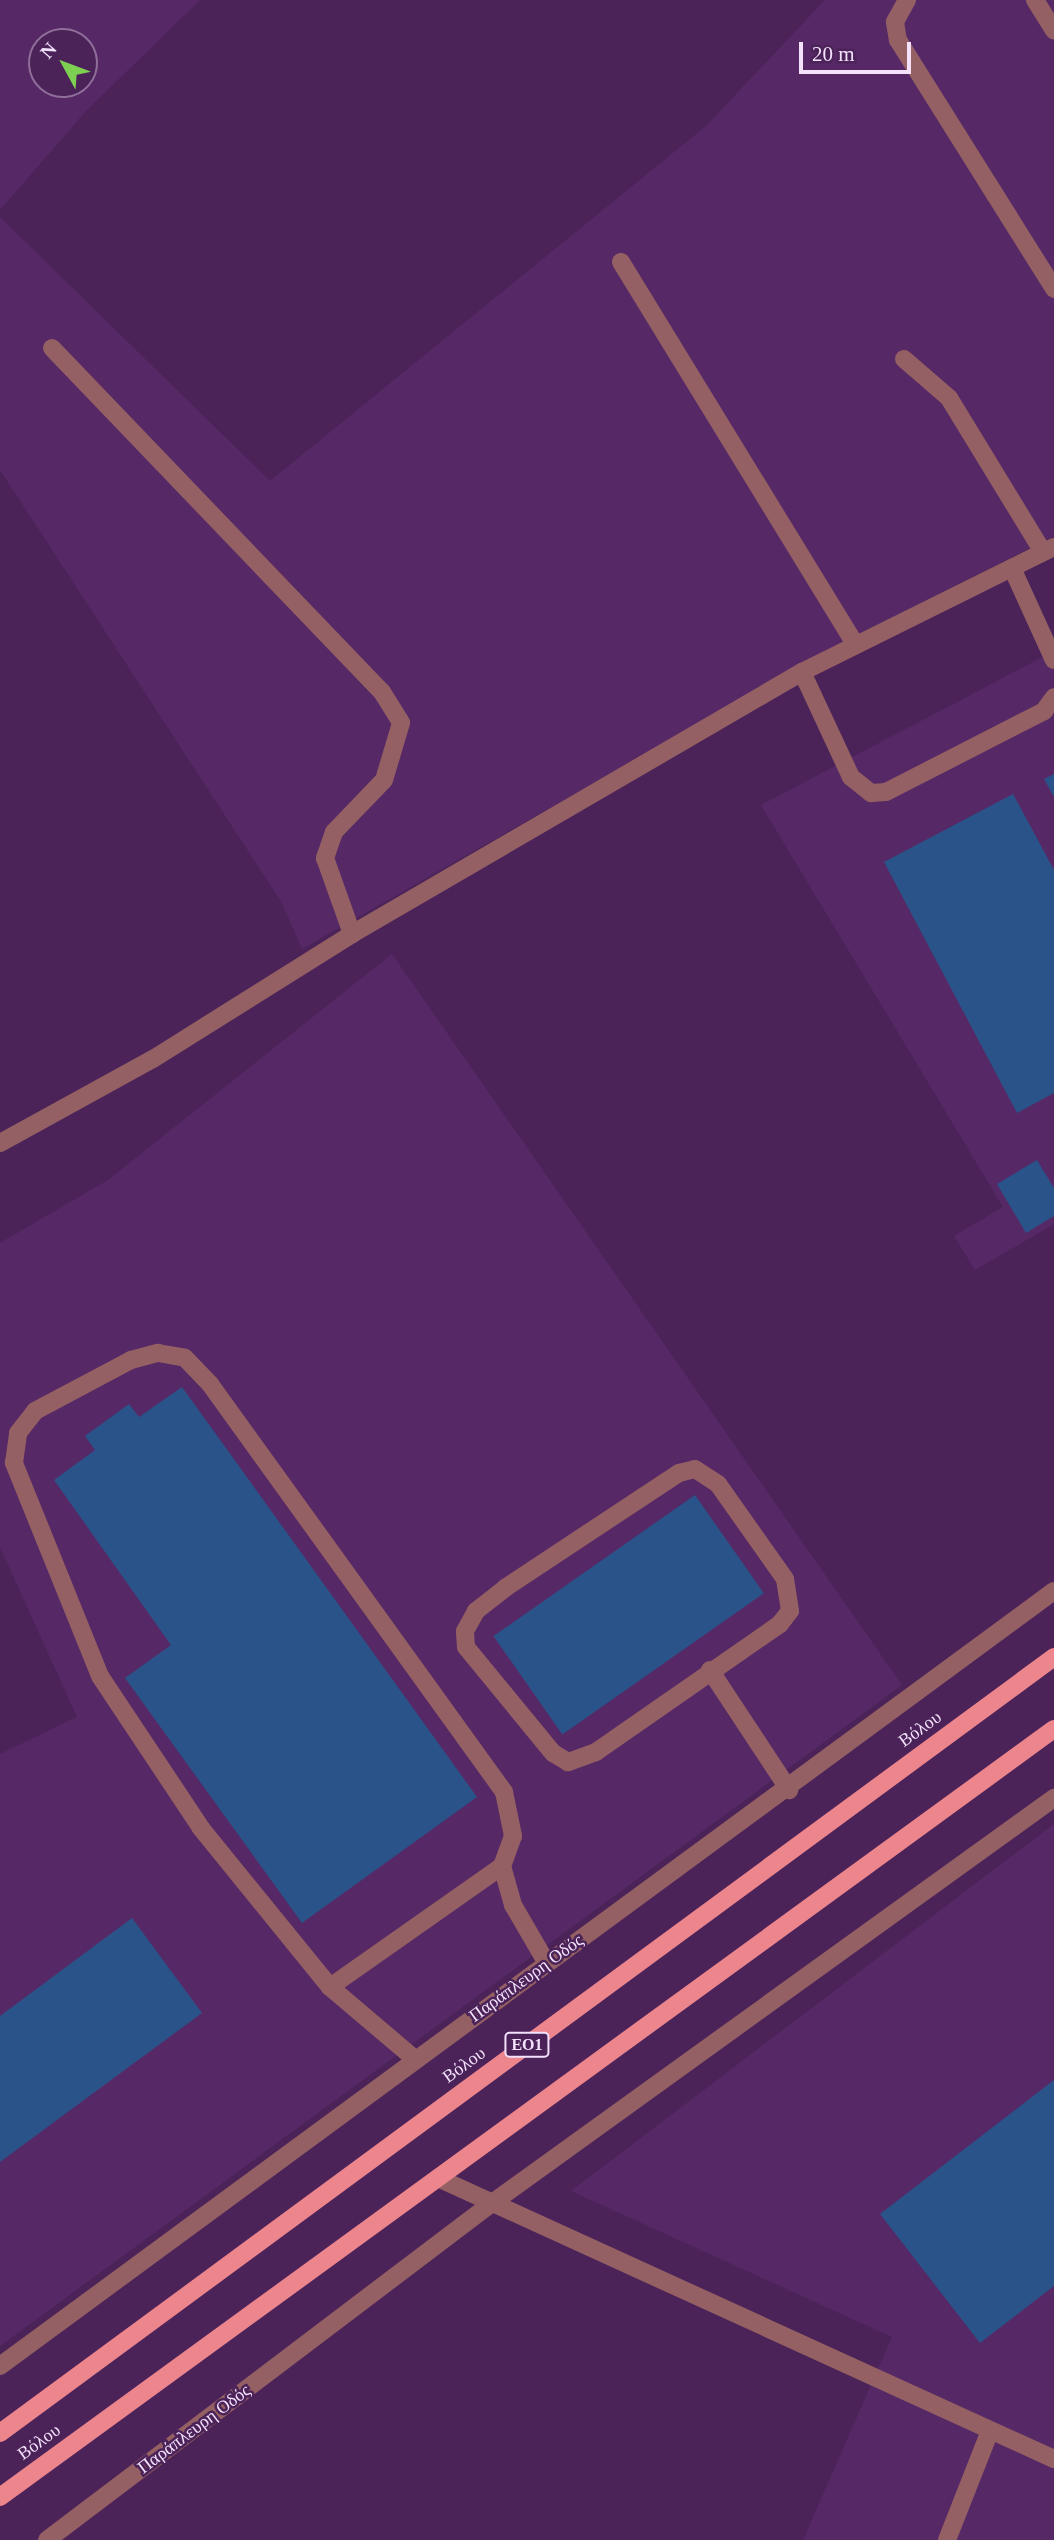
<!DOCTYPE html>
<meta charset="utf-8">
<style>
body{margin:0}
#map{position:relative;width:1054px;height:2540px;overflow:hidden;background:#4b2359;font-family:Georgia,serif}
div>[style]{position:absolute}
.built>*{inset:0;background:#562966}
.building>*{inset:0;background:#2a5389;transform-origin:0 0}
.minor>*{height:18px;margin:-9px;padding:0 9px;transform-origin:9px;border-radius:9px;background:#946063}
.major>*{height:18px;margin:-9px;padding:0 9px;transform-origin:9px;border-radius:9px;background:#ed858c}
span{translate:-50% -50%;white-space:nowrap;text-align:center;line-height:1.15;-webkit-text-stroke:5px #4b2359;paint-order:stroke}
.shield-label span{padding:2px 5px;background:#4b2359;border:2px solid;border-radius:5px;-webkit-text-stroke-width:0}
.shield-label{font-size:16px;color:#f4e2fc;font-weight:700}
.street-label{font-size:18px;color:#f4e2fc}
.north{position:absolute;left:28px;top:28px;width:70px;height:70px;box-sizing:border-box;background:#4b2359;border:2px solid #8f6f9a;border-radius:50%;rotate:311deg;font-size:19px;font-weight:700;line-height:28px;text-align:center;color:#f4e2fc}
.north::after{content:'';display:block;margin:auto;width:24px;height:32px;background:#7ed053;clip-path:polygon(50% 0,100% 100%,50% 72%,0 100%)}
.scale{position:absolute;left:799px;top:42px;width:112px;height:32px;box-sizing:border-box;border:4px solid #f4e2fc;border-top:0;padding-left:9px;font-size:21px;line-height:24px;white-space:nowrap;color:#f4e2fc;-webkit-text-stroke:5px #4b2359;paint-order:stroke}
</style>
<div id="map">
<div class="built">
<i style="clip-path:polygon(evenodd,0 0,200px 0,85px 112px,0 210px,0 0,42px 42px,84px 42px,84px 84px,42px 84px,42px 42px)"></i>
<i style="clip-path:polygon(825px 0,1054px 0,1054px 536px,820px 654px,302px 949px,282px 903px,0 470px,0 217px,270px 481px,706px 126px)"></i>
<i style="clip-path:polygon(1054px 651px,1054px 1224px,975px 1270px,954px 1236px,1003px 1207px,761px 805px)"></i>
<i style="clip-path:polygon(392px 954px,902px 1685px,0 2346px,0 1754px,77px 1717px,0 1547px,0 1243px,108px 1180px)"></i>
<i style="clip-path:polygon(1054px 1824px,1054px 2540px,803px 2540px,892px 2337px,571px 2191px)"></i>
</div>
<div class="building">
<i style="clip-path:polygon(1054px 774px,1054px 797px,1044px 779px)"></i>
<i style="clip-path:polygon(1013px 794px,1054px 870px,1054px 1093px,1017px 1113px,884px 862px)"></i>
<i style="clip-path:polygon(1037px 1160px,1054px 1188px,1054px 1216px,1026px 1233px,997px 1184px)"></i>
<i style="clip-path:polygon(182px 1387px,477px 1797px,302px 1923px,125px 1678px,171px 1645px,54px 1480px,95px 1450px,85px 1436px,129px 1404px,139px 1417px)"></i>
<i style="left:695px;top:1495px;width:120px;height:246px;rotate:55deg"></i>
<i style="clip-path:polygon(132px 1918px,202px 2013px,0 2162px,0 2016px)"></i>
<i style="clip-path:polygon(1054px 2080px,1054px 2286px,980px 2343px,880px 2214px)"></i>
</div>
<div class="minor">
<i style="left:907px;top:0;width:25px;rotate:119deg"></i>
<i style="left:895px;top:22px;width:18px;rotate:81deg"></i>
<i style="left:898px;top:40px;width:294px;rotate:57.9deg"></i>
<i style="left:1035px;top:0;width:36px;rotate:58deg"></i>
<i style="left:621px;top:262px;width:448px;rotate:58.5deg"></i>
<i style="left:52px;top:348px;width:477px;rotate:46.2deg"></i>
<i style="left:382px;top:692px;width:36px;rotate:58deg"></i>
<i style="left:401px;top:723px;width:59px;rotate:106.6deg"></i>
<i style="left:384px;top:780px;width:72px;rotate:133.9deg"></i>
<i style="left:334px;top:832px;width:28px;rotate:109deg"></i>
<i style="left:325px;top:858px;width:81px;rotate:70.4deg"></i>
<i style="left:904px;top:359px;width:60px;rotate:40.9deg"></i>
<i style="left:949px;top:398px;width:180px;rotate:58.6deg"></i>
<i style="left:1012px;top:568px;width:101px;rotate:65.5deg"></i>
<i style="left:802px;top:672px;width:116px;rotate:65deg"></i>
<i style="left:851px;top:777px;width:26px;rotate:39deg"></i>
<i style="left:871px;top:793px;width:15px;rotate:-4deg"></i>
<i style="left:886px;top:792px;width:178px;rotate:-27.1deg"></i>
<i style="left:1044px;top:711px;width:17px;rotate:-54deg"></i>
<i style="left:0;top:1143px;width:175px;rotate:-28.8deg"></i>
<i style="left:153px;top:1059px;width:235px;rotate:-32.1deg"></i>
<i style="left:352px;top:934px;width:521px;rotate:-30.21deg"></i>
<i style="left:802px;top:672px;width:281px;rotate:-26.4deg"></i>
<i style="left:695px;top:1469px;width:27px;rotate:33deg"></i>
<i style="left:718px;top:1484px;width:116px;rotate:54.8deg"></i>
<i style="left:785px;top:1579px;width:32px;rotate:81deg"></i>
<i style="left:790px;top:1611px;width:16px;rotate:128deg"></i>
<i style="left:780px;top:1624px;width:224px;rotate:145.2deg"></i>
<i style="left:596px;top:1752px;width:30px;rotate:160deg"></i>
<i style="left:568px;top:1762px;width:17px;rotate:-149deg"></i>
<i style="left:553px;top:1753px;width:137px;rotate:-129.4deg"></i>
<i style="left:466px;top:1647px;width:16px;rotate:-94deg"></i>
<i style="left:465px;top:1631px;width:23px;rotate:-61deg"></i>
<i style="left:476px;top:1611px;width:37px;rotate:-38deg"></i>
<i style="left:505px;top:1588px;width:209px;rotate:-33.5deg"></i>
<i style="left:679px;top:1473px;width:16px;rotate:-14deg"></i>
<i style="left:710px;top:1670px;width:144px;rotate:56.6deg"></i>
<i style="left:330px;top:1987px;width:210px;rotate:-35.1deg"></i>
<i style="left:416px;top:2060px;width:113px;rotate:-139.7deg"></i>
<i style="left:330px;top:1987px;width:205px;rotate:-129.1deg"></i>
<i style="left:201px;top:1828px;width:182px;rotate:-123.6deg"></i>
<i style="left:100px;top:1676px;width:230px;rotate:-112deg"></i>
<i style="left:14px;top:1463px;width:30px;rotate:-82deg"></i>
<i style="left:18px;top:1433px;width:28px;rotate:-52deg"></i>
<i style="left:35px;top:1411px;width:109px;rotate:-28deg"></i>
<i style="left:131px;top:1360px;width:28px;rotate:-15deg"></i>
<i style="left:158px;top:1353px;width:27px;rotate:10deg"></i>
<i style="left:185px;top:1358px;width:36px;rotate:46deg"></i>
<i style="left:210px;top:1384px;width:503px;rotate:54.22deg"></i>
<i style="left:504px;top:1792px;width:45px;rotate:78.4deg"></i>
<i style="left:513px;top:1836px;width:32px;rotate:110deg"></i>
<i style="left:502px;top:1866px;width:41px;rotate:74.2deg"></i>
<i style="left:513px;top:1905px;width:66px;rotate:59.9deg"></i>
<i style="left:438px;top:2178px;width:677px;rotate:24.52deg"></i>
<i style="left:0;top:2366px;width:1308px;rotate:-36.33deg"></i>
<i style="left:47px;top:2540px;width:553px;rotate:-37.14deg"></i>
<i style="left:488px;top:2206px;width:698px;rotate:-35.79deg"></i>
<i style="left:947px;top:2540px;width:117px;rotate:-68.5deg"></i>
</div>
<div class="major">
<i style="left:0;top:2433px;width:1309px;rotate:-36.36deg"></i>
<i style="left:0;top:2497px;width:1304px;rotate:-36.08deg"></i>
</div>
<div class="shield-label">
<span style="left:527px;top:2045px">ΕΟ1</span>
</div>
<div class="street-label">
<span style="left:920px;top:1729px;rotate:-36deg">Βόλου</span>
<span style="left:526px;top:1978px;rotate:-36deg">Παράπλευρη Οδός</span>
<span style="left:464px;top:2065px;rotate:-36deg">Βόλου</span>
<span style="left:194px;top:2429px;rotate:-37deg">Παράπλευρη Οδός</span>
<span style="left:39px;top:2442px;rotate:-36deg">Βόλου</span>
</div>
<div class="north">N</div>
<div class="scale">20 m</div>
</div>
